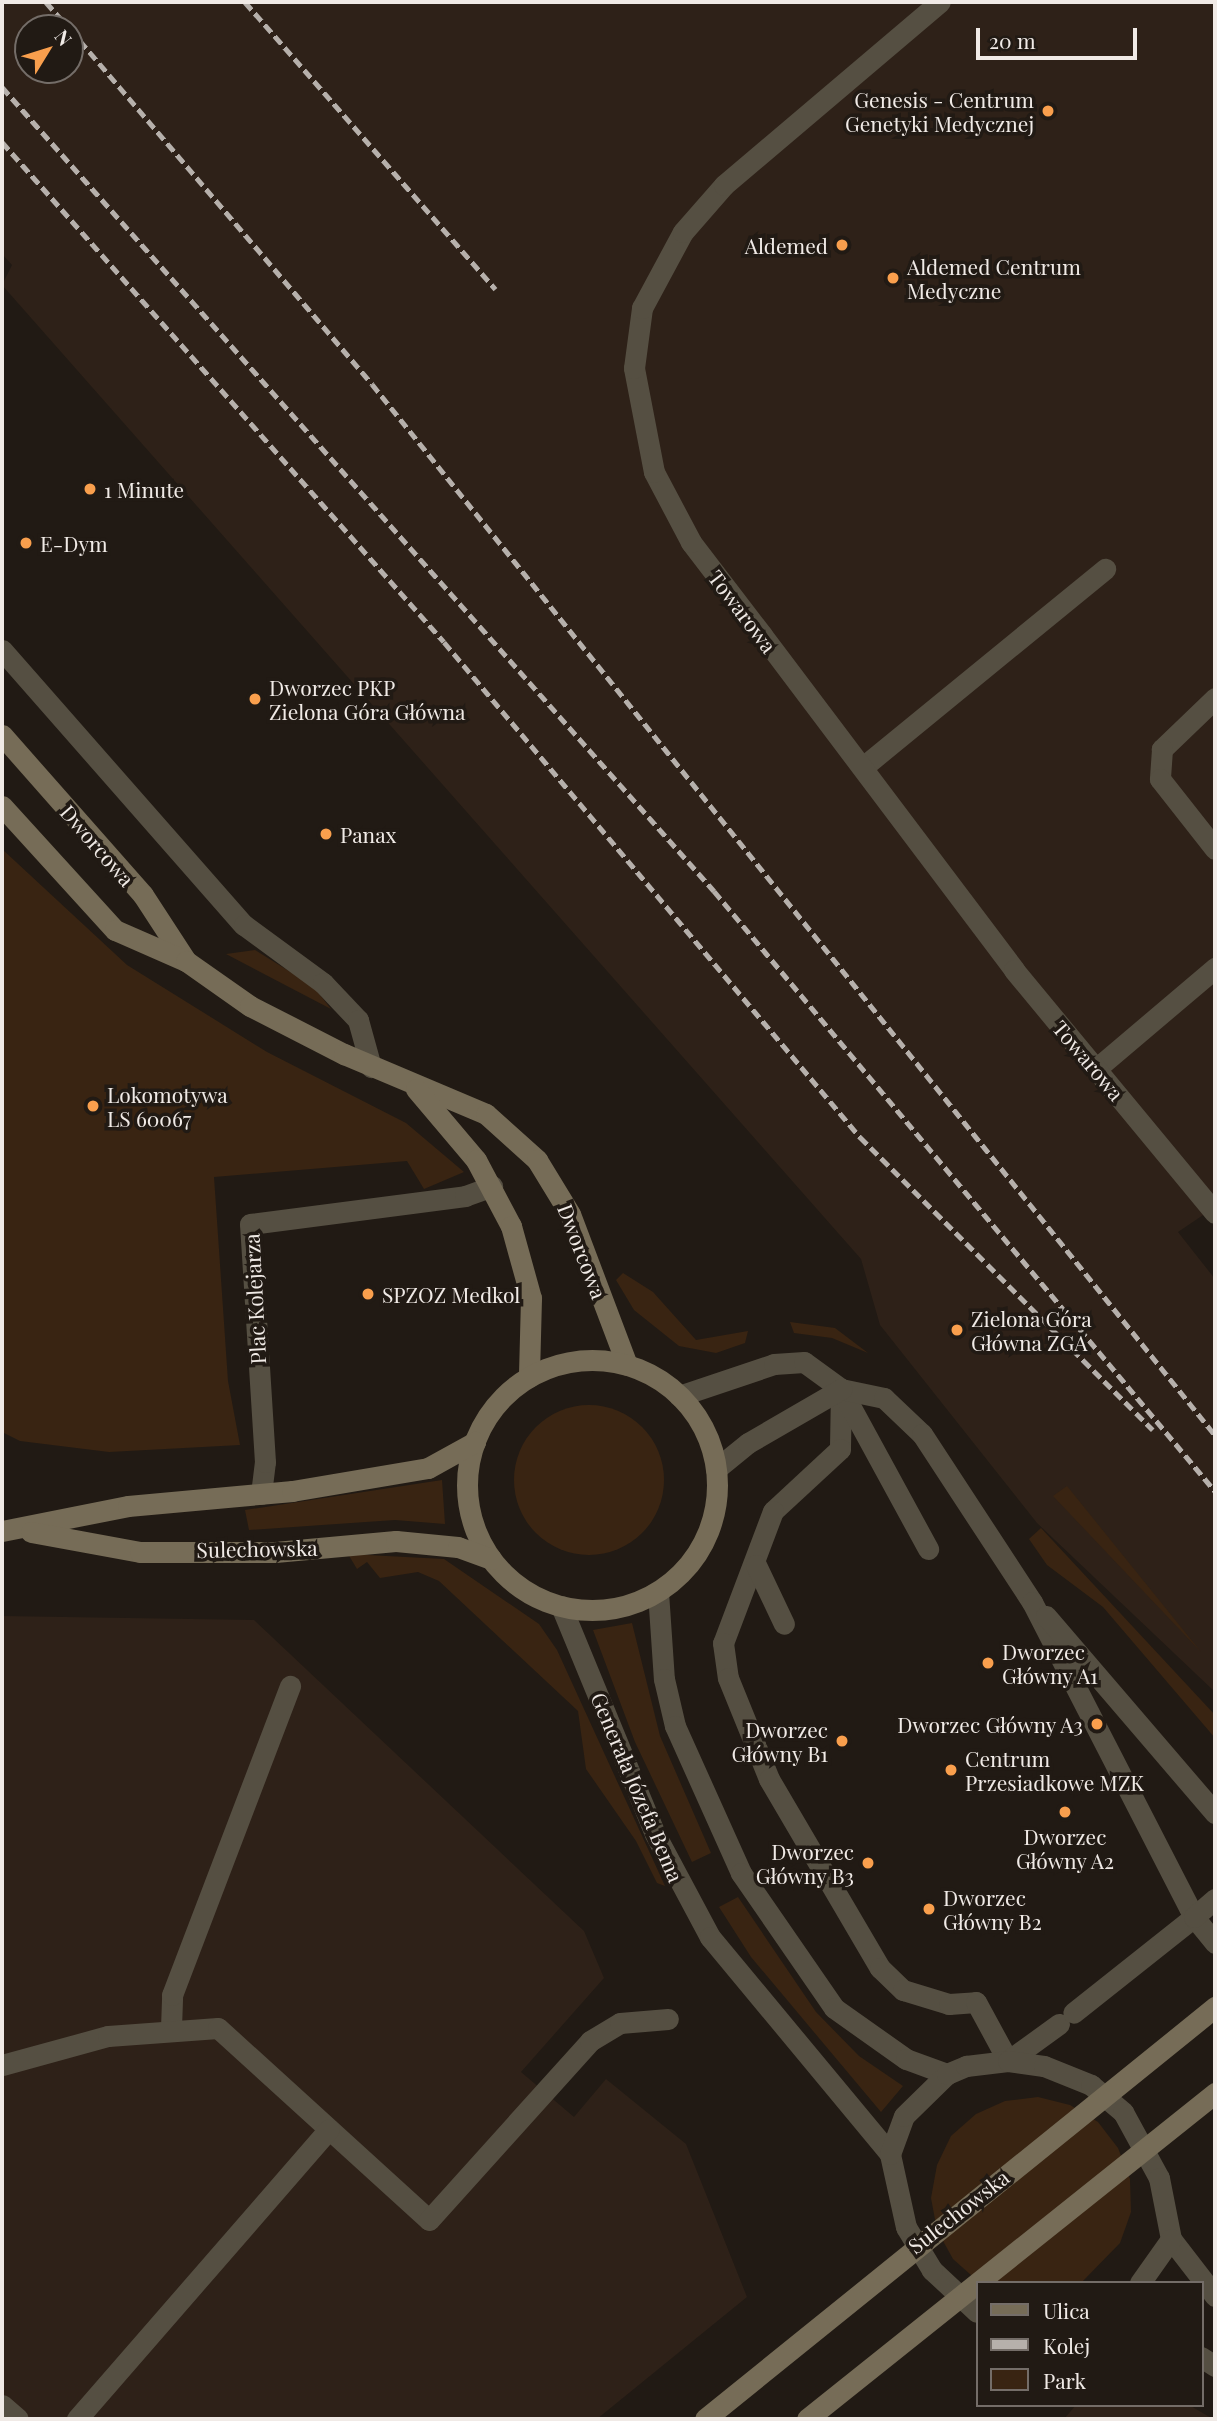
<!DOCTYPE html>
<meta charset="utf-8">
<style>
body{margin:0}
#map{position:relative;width:1217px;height:2421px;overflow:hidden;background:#211a14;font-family:"Playfair Display",serif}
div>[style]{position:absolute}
.built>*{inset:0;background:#2e2118}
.green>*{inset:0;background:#392412}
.round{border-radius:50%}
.lane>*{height:21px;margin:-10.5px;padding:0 10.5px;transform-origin:10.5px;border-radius:10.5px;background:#554f42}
.street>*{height:21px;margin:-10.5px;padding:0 10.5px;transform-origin:10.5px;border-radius:10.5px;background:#554f42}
.secondary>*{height:21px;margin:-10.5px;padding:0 10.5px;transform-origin:10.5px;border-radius:10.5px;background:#766c57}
.secondary>.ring{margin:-10.5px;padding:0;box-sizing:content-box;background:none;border:21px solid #766c57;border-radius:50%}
.rail>*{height:5px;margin-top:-2.5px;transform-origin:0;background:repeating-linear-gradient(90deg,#b6b0ab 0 10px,transparent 0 15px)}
.secondary-bridge>*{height:21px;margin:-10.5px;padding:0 10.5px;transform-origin:10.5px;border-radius:10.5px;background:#766c57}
.dots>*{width:19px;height:19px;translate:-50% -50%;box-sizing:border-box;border:4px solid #211a14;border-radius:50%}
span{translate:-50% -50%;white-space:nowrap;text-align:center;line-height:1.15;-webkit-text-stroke:7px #211a14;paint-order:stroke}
.poi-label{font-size:21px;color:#f0eae6}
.right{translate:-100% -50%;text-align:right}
.left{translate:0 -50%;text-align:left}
.street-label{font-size:21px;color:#f0eae6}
.frame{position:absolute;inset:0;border:4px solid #f0eae6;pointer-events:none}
.legend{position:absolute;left:976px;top:2281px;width:228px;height:126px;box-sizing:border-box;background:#211a14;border:2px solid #746d68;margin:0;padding:9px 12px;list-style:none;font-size:21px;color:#f0eae6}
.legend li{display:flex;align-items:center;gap:14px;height:35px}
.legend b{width:35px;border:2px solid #746d68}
.north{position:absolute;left:14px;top:14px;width:70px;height:70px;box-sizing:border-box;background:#211a14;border:2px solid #746d68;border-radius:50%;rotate:52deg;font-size:19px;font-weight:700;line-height:28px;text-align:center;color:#f0eae6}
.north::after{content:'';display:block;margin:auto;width:24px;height:32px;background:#f99f4d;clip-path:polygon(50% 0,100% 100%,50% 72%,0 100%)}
.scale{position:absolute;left:976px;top:28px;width:161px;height:32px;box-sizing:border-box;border:4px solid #f0eae6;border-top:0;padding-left:9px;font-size:21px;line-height:24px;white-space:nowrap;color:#f0eae6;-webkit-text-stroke:5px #211a14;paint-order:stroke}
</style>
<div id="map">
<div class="built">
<i style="clip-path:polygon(evenodd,2px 2px,1215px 2px,1215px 1207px,1178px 1232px,1215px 1279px,1215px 1692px,1037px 1523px,880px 1325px,861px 1259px,2px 285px,12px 265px,2px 254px,2px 2px,28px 28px,70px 28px,70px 70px,28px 70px,28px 28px)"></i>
<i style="clip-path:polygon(2px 1616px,254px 1620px,584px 1931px,604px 1978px,521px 2072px,574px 2117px,606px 2079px,686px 2144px,747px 2297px,597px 2419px,2px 2419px)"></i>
<i style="clip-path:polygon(1076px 2405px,1189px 2405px,1213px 2419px,1064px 2419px)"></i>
</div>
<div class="green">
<i style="clip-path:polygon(2px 849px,127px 965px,267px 1052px,406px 1123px,464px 1172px,424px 1189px,407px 1161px,214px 1177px,228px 1381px,240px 1445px,109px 1452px,20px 1441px,2px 1432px)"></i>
<i style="clip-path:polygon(255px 950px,313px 986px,331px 1009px,226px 954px)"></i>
<i style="clip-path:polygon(623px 1273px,653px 1292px,696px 1340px,748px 1331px,745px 1343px,716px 1353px,679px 1346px,634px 1310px,616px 1280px)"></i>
<i style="clip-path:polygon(790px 1322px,835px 1328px,868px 1353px,832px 1338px,794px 1333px)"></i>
<i class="round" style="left:514px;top:1405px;width:150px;height:150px"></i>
<i style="clip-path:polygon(442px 1480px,445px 1524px,395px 1520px,249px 1530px,245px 1510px)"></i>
<i style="clip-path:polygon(1067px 1486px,1201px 1652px,1053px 1496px)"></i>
<i style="clip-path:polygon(1041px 1528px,1215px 1715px,1215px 1738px,1103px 1607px,1047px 1565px,1029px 1539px)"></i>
<i style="clip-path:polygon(348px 1554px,444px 1559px,539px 1624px,557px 1650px,665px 1886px,657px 1883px,636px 1841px,586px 1769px,578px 1711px,439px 1581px,418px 1572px,380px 1578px,367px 1562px,357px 1569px)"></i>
<i style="clip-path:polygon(632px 1623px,660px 1736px,711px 1853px,692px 1862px,635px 1742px,593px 1630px)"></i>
<i style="clip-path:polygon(738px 1897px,816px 2012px,859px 2056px,903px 2086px,881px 2112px,751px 1957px,719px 1907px)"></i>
<i style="clip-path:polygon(1038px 2097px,1070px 2105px,1098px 2122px,1118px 2148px,1130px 2179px,1131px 2212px,1120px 2243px,1081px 2283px,980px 2283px,953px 2259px,937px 2230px,931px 2198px,937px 2165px,951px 2136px,976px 2114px,1005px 2101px)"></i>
</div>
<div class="lane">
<i style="left:762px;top:635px;width:117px;rotate:-127.4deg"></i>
<i style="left:691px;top:542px;width:79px;rotate:-117.9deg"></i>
<i style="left:654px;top:472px;width:106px;rotate:-100.9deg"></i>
<i style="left:634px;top:368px;width:61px;rotate:-82.4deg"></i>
<i style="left:642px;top:308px;width:86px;rotate:-61.7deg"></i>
<i style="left:683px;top:232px;width:62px;rotate:-48.9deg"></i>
<i style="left:724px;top:185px;width:283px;rotate:-40.3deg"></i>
<i style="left:2px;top:650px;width:366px;rotate:48.7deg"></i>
<i style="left:244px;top:925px;width:98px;rotate:36.3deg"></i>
<i style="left:323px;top:983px;width:51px;rotate:46.6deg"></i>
<i style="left:358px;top:1020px;width:49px;rotate:74.5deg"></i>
<i style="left:1215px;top:698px;width:74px;rotate:136.1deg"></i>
<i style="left:1162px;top:749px;width:30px;rotate:94deg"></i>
<i style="left:1160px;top:779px;width:89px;rotate:51.8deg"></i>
<i style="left:863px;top:767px;width:313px;rotate:-39.3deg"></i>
<i style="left:1097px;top:1068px;width:155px;rotate:-40.3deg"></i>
<i style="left:841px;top:1389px;width:60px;rotate:91deg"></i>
<i style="left:840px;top:1449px;width:91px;rotate:137.2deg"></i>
<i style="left:773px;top:1511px;width:141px;rotate:110.7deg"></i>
<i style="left:723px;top:1643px;width:35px;rotate:82deg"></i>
<i style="left:728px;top:1678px;width:109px;rotate:67.9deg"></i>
<i style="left:769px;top:1779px;width:219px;rotate:59.6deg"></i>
<i style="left:880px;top:1968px;width:32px;rotate:44deg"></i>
<i style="left:903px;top:1990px;width:48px;rotate:16.9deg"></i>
<i style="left:949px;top:2004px;width:27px;rotate:-4deg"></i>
<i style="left:976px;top:2002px;width:67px;rotate:61.5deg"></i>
<i style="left:1008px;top:2061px;width:63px;rotate:-36deg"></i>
<i style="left:842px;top:1391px;width:180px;rotate:61.4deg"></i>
<i style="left:679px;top:1396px;width:100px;rotate:-18.6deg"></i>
<i style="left:774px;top:1364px;width:30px;rotate:-4deg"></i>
<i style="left:804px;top:1362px;width:46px;rotate:36.1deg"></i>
<i style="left:841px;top:1389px;width:44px;rotate:11.8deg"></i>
<i style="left:884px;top:1398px;width:52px;rotate:43.5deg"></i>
<i style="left:922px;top:1434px;width:201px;rotate:56.8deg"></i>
<i style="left:1032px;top:1602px;width:354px;rotate:62.8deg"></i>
<i style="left:1194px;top:1917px;width:154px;rotate:141.6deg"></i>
<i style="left:716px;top:1469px;width:41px;rotate:-39.1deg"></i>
<i style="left:748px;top:1443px;width:108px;rotate:-30.1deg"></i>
<i style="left:261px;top:1494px;width:32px;rotate:-83deg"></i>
<i style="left:265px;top:1462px;width:238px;rotate:-93.6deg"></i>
<i style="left:250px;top:1224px;width:217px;rotate:-7.4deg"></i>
<i style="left:465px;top:1196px;width:29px;rotate:-20deg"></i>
<i style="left:756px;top:1565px;width:65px;rotate:64.6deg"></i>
<i style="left:1046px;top:1616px;width:260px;rotate:49.4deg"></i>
<i style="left:1215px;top:1943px;width:33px;rotate:-129deg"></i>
<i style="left:1194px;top:1917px;width:28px;rotate:-41deg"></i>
<i style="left:171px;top:2028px;width:33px;rotate:-88deg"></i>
<i style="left:172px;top:1995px;width:331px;rotate:-69.1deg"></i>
<i style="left:2px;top:2065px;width:110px;rotate:-15.3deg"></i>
<i style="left:108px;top:2036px;width:110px;rotate:-4.2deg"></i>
<i style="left:218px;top:2028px;width:285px;rotate:42.3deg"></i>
<i style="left:429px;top:2220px;width:241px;rotate:-48deg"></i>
<i style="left:590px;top:2041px;width:35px;rotate:-31deg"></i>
<i style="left:620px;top:2023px;width:48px;rotate:-4.8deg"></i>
<i style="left:2px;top:2405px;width:21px;rotate:41deg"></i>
<i style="left:77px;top:2419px;width:384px;rotate:-49deg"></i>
</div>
<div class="street">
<i style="left:762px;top:635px;width:419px;rotate:53deg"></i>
<i style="left:1014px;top:970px;width:315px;rotate:50.4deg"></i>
<i style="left:658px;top:1592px;width:87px;rotate:86.1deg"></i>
<i style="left:664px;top:1679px;width:48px;rotate:76.8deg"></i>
<i style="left:675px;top:1726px;width:161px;rotate:65.8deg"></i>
<i style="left:741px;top:1873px;width:164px;rotate:55.4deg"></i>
<i style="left:834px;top:2008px;width:88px;rotate:35.3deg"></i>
<i style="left:906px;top:2059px;width:44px;rotate:20.1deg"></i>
<i style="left:561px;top:1606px;width:247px;rotate:67.6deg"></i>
<i style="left:655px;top:1834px;width:117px;rotate:61.9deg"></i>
<i style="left:710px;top:1937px;width:282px;rotate:50.3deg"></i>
<i style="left:1171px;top:2239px;width:72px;rotate:52.3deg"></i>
<i style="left:977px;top:2312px;width:62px;rotate:-137deg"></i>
<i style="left:932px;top:2270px;width:50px;rotate:-121.2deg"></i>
<i style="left:906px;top:2227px;width:75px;rotate:-102.4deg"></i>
<i style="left:890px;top:2154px;width:40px;rotate:-69.8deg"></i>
<i style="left:904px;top:2116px;width:60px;rotate:-44.3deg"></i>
<i style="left:947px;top:2074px;width:21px;rotate:-23deg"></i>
<i style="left:966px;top:2066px;width:42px;rotate:-6.8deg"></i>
<i style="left:1008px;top:2061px;width:36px;rotate:8deg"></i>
<i style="left:1044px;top:2066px;width:51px;rotate:22deg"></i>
<i style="left:1091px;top:2085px;width:42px;rotate:40.2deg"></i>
<i style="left:1123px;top:2112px;width:75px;rotate:61.4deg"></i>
<i style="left:1159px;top:2178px;width:62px;rotate:78.9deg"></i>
<i style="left:1171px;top:2239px;width:54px;rotate:125.2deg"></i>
<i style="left:1201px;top:2357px;width:17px;rotate:33deg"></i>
</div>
<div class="secondary">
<i style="left:2px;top:735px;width:213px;rotate:48.6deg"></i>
<i style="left:143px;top:895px;width:79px;rotate:56.9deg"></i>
<i style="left:2px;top:806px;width:168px;rotate:47.7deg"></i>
<i style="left:115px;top:930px;width:77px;rotate:23.6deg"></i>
<i style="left:186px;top:961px;width:78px;rotate:35.1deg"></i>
<i style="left:250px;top:1006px;width:106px;rotate:27.1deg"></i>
<i style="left:344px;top:1054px;width:154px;rotate:22.9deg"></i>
<i style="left:486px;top:1114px;width:69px;rotate:42deg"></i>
<i style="left:537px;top:1160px;width:63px;rotate:58.6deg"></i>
<i style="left:570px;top:1214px;width:161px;rotate:69.3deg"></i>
<i style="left:416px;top:1089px;width:93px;rotate:49.8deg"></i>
<i style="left:476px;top:1160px;width:75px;rotate:62.1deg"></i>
<i style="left:511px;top:1226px;width:75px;rotate:74.5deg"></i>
<i style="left:531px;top:1298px;width:79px;rotate:91.5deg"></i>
<i class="ring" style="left:467px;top:1360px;width:229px;height:229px"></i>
<i style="left:2px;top:1531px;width:128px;rotate:-11.2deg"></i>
<i style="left:128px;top:1506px;width:165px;rotate:-5.2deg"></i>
<i style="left:292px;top:1491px;width:138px;rotate:-9.6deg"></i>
<i style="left:428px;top:1468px;width:54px;rotate:-29deg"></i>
<i style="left:31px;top:1532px;width:111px;rotate:10.4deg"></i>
<i style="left:140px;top:1552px;width:135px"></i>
<i style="left:275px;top:1552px;width:121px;rotate:-5.2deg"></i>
<i style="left:396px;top:1541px;width:62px;rotate:5.5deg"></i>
<i style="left:458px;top:1547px;width:35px;rotate:20deg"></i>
</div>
<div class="rail">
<i style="left:46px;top:2px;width:35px;rotate:49deg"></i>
<i style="left:245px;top:2px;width:381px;rotate:48.9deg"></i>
<i style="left:70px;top:29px;width:466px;rotate:49.6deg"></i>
<i style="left:372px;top:384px;width:1347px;rotate:51.27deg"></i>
<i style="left:2px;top:87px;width:1074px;rotate:48.47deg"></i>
<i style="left:714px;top:891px;width:782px;rotate:50.14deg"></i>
<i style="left:2px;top:142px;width:667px;rotate:48.52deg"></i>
<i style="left:444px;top:642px;width:647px;rotate:49.96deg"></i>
<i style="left:860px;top:1137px;width:414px;rotate:45deg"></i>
</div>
<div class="secondary-bridge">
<i style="left:705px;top:2419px;width:656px;rotate:-38.93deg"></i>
<i style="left:807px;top:2419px;width:522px;rotate:-38.63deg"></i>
</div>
<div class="dots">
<i style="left:1048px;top:111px;background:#f99f4d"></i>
<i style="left:842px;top:245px;background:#f99f4d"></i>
<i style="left:893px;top:278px;background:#f99f4d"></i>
<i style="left:90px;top:489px;background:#f99f4d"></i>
<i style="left:26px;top:543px;background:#f99f4d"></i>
<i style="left:255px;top:699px;background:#f99f4d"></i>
<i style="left:326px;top:834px;background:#f99f4d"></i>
<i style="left:93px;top:1106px;background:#f99f4d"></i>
<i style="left:368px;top:1294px;background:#f99f4d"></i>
<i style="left:957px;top:1330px;background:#f99f4d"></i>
<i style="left:988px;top:1663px;background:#f99f4d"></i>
<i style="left:1097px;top:1724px;background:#f99f4d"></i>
<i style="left:842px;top:1741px;background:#f99f4d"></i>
<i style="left:951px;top:1770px;background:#f99f4d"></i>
<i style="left:1065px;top:1812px;background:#f99f4d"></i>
<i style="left:868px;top:1863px;background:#f99f4d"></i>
<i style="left:929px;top:1909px;background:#f99f4d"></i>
</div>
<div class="poi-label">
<span class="right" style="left:1034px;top:111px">Genesis - Centrum<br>Genetyki Medycznej</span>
<span class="right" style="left:828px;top:245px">Aldemed</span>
<span class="left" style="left:907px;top:278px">Aldemed Centrum<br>Medyczne</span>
<span class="left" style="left:104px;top:489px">1 Minute</span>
<span class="left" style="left:40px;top:543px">E-Dym</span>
<span class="left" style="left:269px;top:699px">Dworzec PKP<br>Zielona Góra Główna</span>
<span class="left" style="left:340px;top:834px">Panax</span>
<span class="left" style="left:107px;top:1106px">Lokomotywa<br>LS 60067</span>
<span class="left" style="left:382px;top:1294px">SPZOZ Medkol</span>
<span class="left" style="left:971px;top:1330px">Zielona Góra<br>Główna ZGA</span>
<span class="left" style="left:1002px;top:1663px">Dworzec<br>Główny A1</span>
<span class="right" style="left:1083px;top:1724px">Dworzec Główny A3</span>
<span class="right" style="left:828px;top:1741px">Dworzec<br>Główny B1</span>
<span class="left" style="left:965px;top:1770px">Centrum<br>Przesiadkowe MZK</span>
<span style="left:1065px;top:1848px">Dworzec<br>Główny A2</span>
<span class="right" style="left:854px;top:1863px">Dworzec<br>Główny B3</span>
<span class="left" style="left:943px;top:1909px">Dworzec<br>Główny B2</span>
</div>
<div class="street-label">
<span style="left:743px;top:611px;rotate:53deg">Towarowa</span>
<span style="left:98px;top:845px;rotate:49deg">Dworcowa</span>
<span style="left:1089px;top:1060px;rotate:50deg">Towarowa</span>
<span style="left:583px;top:1251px;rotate:69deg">Dworcowa</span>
<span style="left:254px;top:1299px;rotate:-93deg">Plac Kolejarza</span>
<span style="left:257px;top:1548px;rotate:-1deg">Sulechowska</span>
<span style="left:638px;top:1787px;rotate:67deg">Generała Józefa Bema</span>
<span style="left:958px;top:2211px;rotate:-38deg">Sulechowska</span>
</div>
<div class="frame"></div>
<ul class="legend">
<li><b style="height:9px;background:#766c57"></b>Ulica</li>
<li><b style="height:9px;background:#b6b0ab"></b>Kolej</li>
<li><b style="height:19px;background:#392412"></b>Park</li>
</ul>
<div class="north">N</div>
<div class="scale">20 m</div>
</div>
